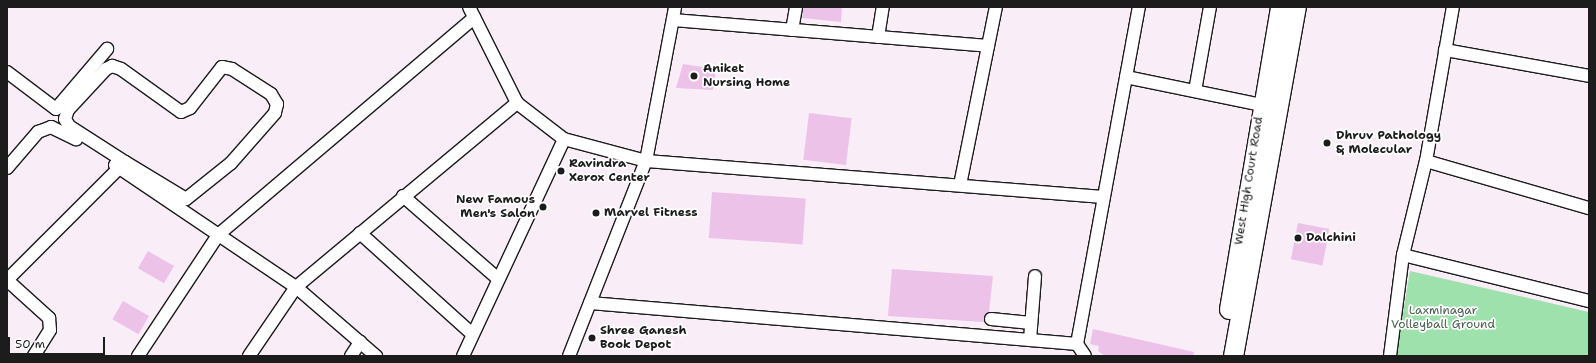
<!DOCTYPE html>
<style>
body{margin:0}
#map{position:relative;width:1596px;height:363px;overflow:hidden;background:#f9edf8;font-family:"Shantell Sans",sans-serif}
div>[style]{position:absolute}
.green>*{inset:0;background:#9ee1ad}
.building>*{inset:0;background:#ecc2e8;transform-origin:0 0}
.roads{filter:drop-shadow(1px 0 #1c1c1c) drop-shadow(-1px 0 #1c1c1c) drop-shadow(0 1px #1c1c1c) drop-shadow(0 -1px #1c1c1c)}
.minor>*{height:12px;margin:-6px;padding:0 6px;transform-origin:6px;border-radius:6px;background:#fff}
.primary>*{height:19px;margin:-9.5px;padding:0 9.5px;transform-origin:9.5px;border-radius:9.5px;background:#fff}
.dots>*{width:11px;height:11px;translate:-50% -50%;box-sizing:border-box;border:2px solid #fff;border-radius:50%}
span{translate:-50% -50%;white-space:nowrap;text-align:center;line-height:1.15;-webkit-text-stroke:3.5px #fff;paint-order:stroke}
.poi-label{font-size:12px;color:#1c1c1c;font-weight:700}
.left{translate:0 -50%;text-align:left}
.right{translate:-100% -50%;text-align:right}
.street-label{font-size:12px;color:#1c1c1c}
.park-label{font-size:12px;color:#4a614f}
.frame{position:absolute;inset:0;border:8px solid #1c1c1c;pointer-events:none}
.scale{position:absolute;left:8px;top:337px;width:97px;height:18px;box-sizing:border-box;border:2px solid #1c1c1c;border-top:0;padding-left:5px;font-size:12px;line-height:14px;white-space:nowrap;color:#1c1c1c;-webkit-text-stroke:3px #fff;paint-order:stroke}
</style>
<div id="map">
<div class="green">
<i style="clip-path:polygon(1410px 271px,1589px 312px,1589px 356px,1396px 356px)"></i>
</div>
<div class="building">
<i style="clip-path:polygon(803px 7px,842px 7px,841px 22px,802px 18px)"></i>
<i style="clip-path:polygon(683px 64px,716px 69px,713px 90px,676px 88px)"></i>
<i style="left:809px;top:113px;width:43px;height:47px;rotate:7deg"></i>
<i style="left:712px;top:192px;width:94px;height:46px;rotate:4deg"></i>
<i style="left:1298px;top:223px;width:32px;height:37px;rotate:11deg"></i>
<i style="left:148px;top:251px;width:30px;height:20px;rotate:30deg"></i>
<i style="clip-path:polygon(892px 269px,993px 276px,989px 312px,984px 322px,888px 316px)"></i>
<i style="left:123px;top:301px;width:30px;height:21px;rotate:30deg"></i>
<i style="clip-path:polygon(1093px 329px,1194px 352px,1193px 356px,1105px 356px,1098px 351px,1099px 346px,1090px 344px)"></i>
</div>
<div class="roads">
<div class="minor">
<i style="left:469px;top:7px;width:107px;rotate:63.4deg"></i>
<i style="left:517px;top:103px;width:59px;rotate:37.5deg"></i>
<i style="left:564px;top:139px;width:85px;rotate:15deg"></i>
<i style="left:646px;top:161px;width:459px;rotate:4.5deg"></i>
<i style="left:673px;top:20px;width:316px;rotate:4.7deg"></i>
<i style="left:792px;top:30px;width:23px;rotate:-80deg"></i>
<i style="left:878px;top:37px;width:30px;rotate:-81deg"></i>
<i style="left:1445px;top:50px;width:146px;rotate:10.2deg"></i>
<i style="left:7px;top:72px;width:61px;rotate:37.1deg"></i>
<i style="left:56px;top:109px;width:79px;rotate:-49.6deg"></i>
<i style="left:1126px;top:77px;width:138px;rotate:11.7deg"></i>
<i style="left:1195px;top:91px;width:85px;rotate:-79.9deg"></i>
<i style="left:1426px;top:161px;width:170px;rotate:16.1deg"></i>
<i style="left:115px;top:165px;width:218px;rotate:34deg"></i>
<i style="left:296px;top:287px;width:106px;rotate:40.8deg"></i>
<i style="left:7px;top:168px;width:48px;rotate:-49.3deg"></i>
<i style="left:38px;top:132px;width:14px;rotate:-21deg"></i>
<i style="left:51px;top:127px;width:28px;rotate:26deg"></i>
<i style="left:960px;top:185px;width:182px;rotate:-78.6deg"></i>
<i style="left:403px;top:196px;width:126px;rotate:41.1deg"></i>
<i style="left:360px;top:233px;width:151px;rotate:42deg"></i>
<i style="left:1403px;top:255px;width:192px;rotate:13.9deg"></i>
<i style="left:7px;top:280px;width:167px;rotate:-45deg"></i>
<i style="left:125px;top:162px;width:67px;rotate:-147.3deg"></i>
<i style="left:69px;top:126px;width:8px;rotate:-120deg"></i>
<i style="left:65px;top:119px;width:9px;rotate:-72deg"></i>
<i style="left:68px;top:110px;width:56px;rotate:-47.2deg"></i>
<i style="left:106px;top:69px;width:7px;rotate:-27deg"></i>
<i style="left:112px;top:66px;width:9px;rotate:18deg"></i>
<i style="left:121px;top:69px;width:74px;rotate:35.6deg"></i>
<i style="left:181px;top:112px;width:10px;rotate:-24deg"></i>
<i style="left:190px;top:108px;width:52px;rotate:-52deg"></i>
<i style="left:222px;top:67px;width:10px;rotate:11deg"></i>
<i style="left:232px;top:69px;width:46px;rotate:32.7deg"></i>
<i style="left:271px;top:94px;width:12px;rotate:59deg"></i>
<i style="left:277px;top:104px;width:9px;rotate:103deg"></i>
<i style="left:275px;top:113px;width:67px;rotate:131.3deg"></i>
<i style="left:231px;top:163px;width:58px;rotate:141.3deg"></i>
<i style="left:186px;top:199px;width:71px;rotate:-148.8deg"></i>
<i style="left:7px;top:280px;width:57px;rotate:42.1deg"></i>
<i style="left:49px;top:318px;width:12px;rotate:85deg"></i>
<i style="left:50px;top:330px;width:31px;rotate:122deg"></i>
<i style="left:590px;top:303px;width:489px;rotate:4.8deg"></i>
<i style="left:1077px;top:344px;width:14px;rotate:56deg"></i>
<i style="left:991px;top:319px;width:40px;rotate:5.7deg"></i>
<i style="left:1030px;top:340px;width:64px;rotate:-85.5deg"></i>
<i style="left:1077px;top:344px;width:343px;rotate:-79.6deg"></i>
<i style="left:138px;top:356px;width:145px;rotate:-56.5deg"></i>
<i style="left:218px;top:235px;width:336px;rotate:-40.3deg"></i>
<i style="left:249px;top:356px;width:83px;rotate:-55.7deg"></i>
<i style="left:296px;top:287px;width:288px;rotate:-39.8deg"></i>
<i style="left:351px;top:356px;width:17px;rotate:-57deg"></i>
<i style="left:463px;top:356px;width:239px;rotate:-65deg"></i>
<i style="left:569px;top:356px;width:210px;rotate:-68.5deg"></i>
<i style="left:646px;top:161px;width:157px;rotate:-79.3deg"></i>
<i style="left:1390px;top:356px;width:102px;rotate:-82.7deg"></i>
<i style="left:1403px;top:255px;width:97px;rotate:-76.3deg"></i>
<i style="left:1426px;top:161px;width:156px;rotate:-80.1deg"></i>
</div>
<div class="primary">
<i style="left:1229px;top:309px;width:306px;rotate:-80.4deg"></i>
<i style="left:1233px;top:356px;width:355px;rotate:-79.8deg"></i>
</div>
</div>
<div class="dots">
<i style="left:694px;top:76px;background:#1c1c1c"></i>
<i style="left:1327px;top:143px;background:#1c1c1c"></i>
<i style="left:561px;top:171px;background:#1c1c1c"></i>
<i style="left:543px;top:207px;background:#1c1c1c"></i>
<i style="left:596px;top:213px;background:#1c1c1c"></i>
<i style="left:1298px;top:238px;background:#1c1c1c"></i>
<i style="left:592px;top:338px;background:#1c1c1c"></i>
</div>
<div class="poi-label">
<span class="left" style="left:703px;top:76px">Aniket<br>Nursing Home</span>
<span class="left" style="left:1336px;top:143px">Dhruv Pathology<br>&amp; Molecular</span>
<span class="left" style="left:569px;top:171px">Ravindra<br>Xerox Center</span>
<span class="right" style="left:535px;top:207px">New Famous<br>Men's Salon</span>
<span class="left" style="left:604px;top:213px">Marvel Fitness</span>
<span class="left" style="left:1306px;top:238px">Dalchini</span>
<span class="left" style="left:600px;top:338px">Shree Ganesh<br>Book Depot</span>
</div>
<div class="street-label">
<span style="left:1249px;top:181px;rotate:-81deg">West High Court Road</span>
</div>
<div class="park-label">
<span style="left:1443px;top:318px">Laxminagar<br>Volleyball Ground</span>
</div>
<div class="frame"></div>
<div class="scale">50 m</div>
</div>
